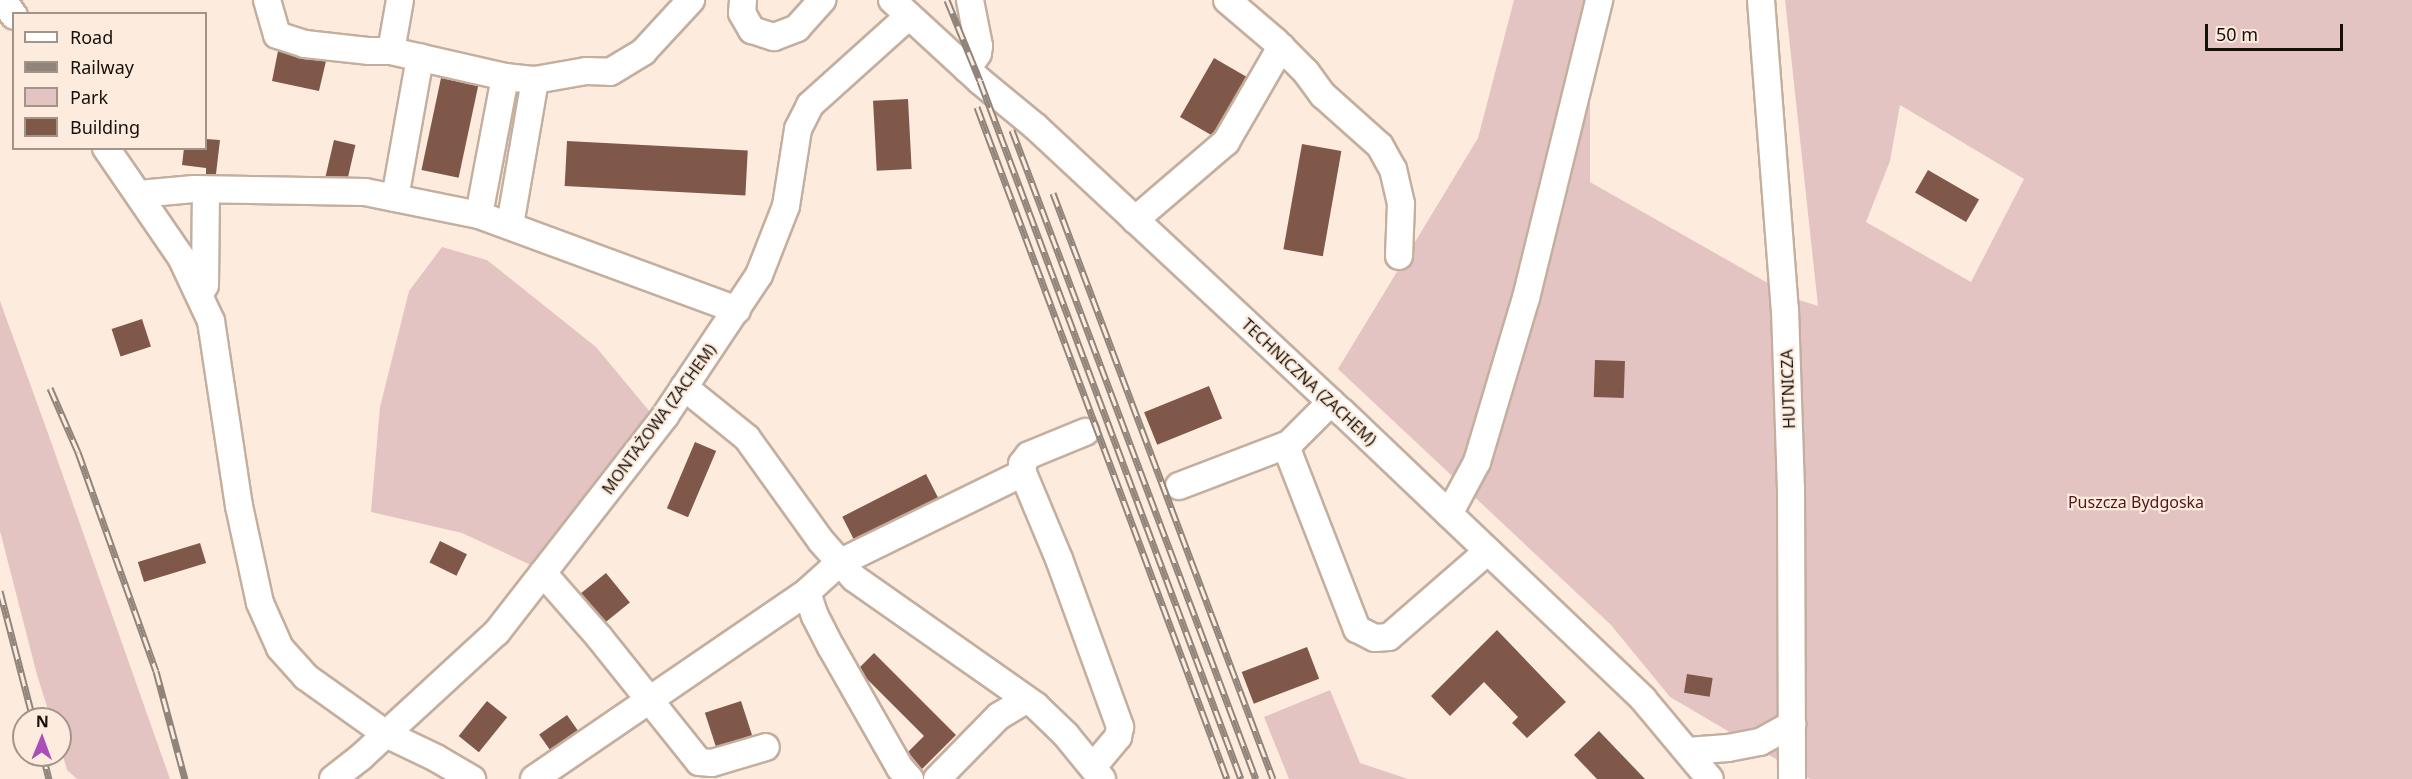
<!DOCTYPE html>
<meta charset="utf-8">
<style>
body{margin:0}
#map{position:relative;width:2412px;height:779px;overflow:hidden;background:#fdecde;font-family:"Noto Sans",sans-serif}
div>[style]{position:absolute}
.green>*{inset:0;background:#e4c4c2}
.building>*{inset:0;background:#805849;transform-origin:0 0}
.roads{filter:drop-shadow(2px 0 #c4af9f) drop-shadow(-2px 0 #c4af9f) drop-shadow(0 2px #c4af9f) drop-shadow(0 -2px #c4af9f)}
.minor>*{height:26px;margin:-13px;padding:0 13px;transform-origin:13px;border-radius:13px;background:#fff}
.rail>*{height:7px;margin-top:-3.5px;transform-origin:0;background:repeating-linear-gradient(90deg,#fdecde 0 14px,#91857b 0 28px);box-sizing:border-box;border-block:2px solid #91857b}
span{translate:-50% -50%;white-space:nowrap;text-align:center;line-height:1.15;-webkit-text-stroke:4.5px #fdecde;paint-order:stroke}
.street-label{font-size:16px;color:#17100a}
.park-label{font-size:16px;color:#52161a}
.legend{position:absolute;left:12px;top:12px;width:195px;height:138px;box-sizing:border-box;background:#fdecde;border:2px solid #a19489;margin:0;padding:8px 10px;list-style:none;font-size:18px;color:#17100a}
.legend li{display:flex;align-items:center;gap:12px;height:30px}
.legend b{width:30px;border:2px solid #a19489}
.north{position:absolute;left:12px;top:707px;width:60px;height:60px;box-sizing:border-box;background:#fdecde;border:2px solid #a19489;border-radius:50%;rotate:1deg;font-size:16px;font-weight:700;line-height:24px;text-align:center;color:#17100a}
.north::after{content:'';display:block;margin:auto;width:21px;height:27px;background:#aa4fba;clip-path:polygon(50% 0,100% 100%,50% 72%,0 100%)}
.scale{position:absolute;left:2205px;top:24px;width:138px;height:27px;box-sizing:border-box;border:3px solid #17100a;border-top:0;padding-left:8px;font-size:18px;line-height:21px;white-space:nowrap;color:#17100a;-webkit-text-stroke:4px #fdecde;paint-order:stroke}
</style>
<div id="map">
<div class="green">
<i style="clip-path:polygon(evenodd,1514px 0,1590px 0,1590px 182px,1796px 299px,1818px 306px,1785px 0,2412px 0,2412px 779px,1810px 779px,1670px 697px,1611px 625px,1338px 369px,1478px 138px,1514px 0,1900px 105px,2024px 179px,1971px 282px,1866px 222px,1890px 161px,1900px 105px)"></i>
<i style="clip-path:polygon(442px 247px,487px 260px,596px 347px,655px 418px,533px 566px,462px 533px,371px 512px,380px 407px,409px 291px)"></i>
<i style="clip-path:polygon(0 301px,49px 436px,170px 779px,77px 779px,67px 770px,60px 746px,60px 719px,51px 719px,37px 675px,0 531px)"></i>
<i style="clip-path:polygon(1330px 690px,1360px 763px,1408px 779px,1289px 779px,1264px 717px)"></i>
</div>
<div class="building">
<i style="clip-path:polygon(278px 51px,303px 59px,326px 61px,319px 91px,272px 81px)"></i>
<i style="left:1214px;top:58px;width:38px;height:68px;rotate:30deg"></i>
<i style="left:441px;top:78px;width:38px;height:94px;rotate:12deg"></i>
<i style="left:908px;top:99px;width:70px;height:35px;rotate:87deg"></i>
<i style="clip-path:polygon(206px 139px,220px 140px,216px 174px,206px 174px,206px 168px,182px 165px,184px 148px,206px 148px)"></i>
<i style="left:334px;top:140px;width:22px;height:37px;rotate:13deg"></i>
<i style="left:567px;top:141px;width:181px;height:45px;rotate:3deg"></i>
<i style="left:1302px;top:144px;width:40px;height:107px;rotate:10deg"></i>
<i style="left:1928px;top:170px;width:59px;height:26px;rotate:30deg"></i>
<i style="left:142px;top:319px;width:29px;height:32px;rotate:72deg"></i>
<i style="left:1595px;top:360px;width:30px;height:37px;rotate:2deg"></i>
<i style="left:1209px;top:386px;width:35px;height:70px;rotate:68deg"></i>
<i style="left:695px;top:442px;width:23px;height:72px;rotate:23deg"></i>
<i style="left:926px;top:474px;width:27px;height:94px;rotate:63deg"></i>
<i style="left:440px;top:541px;width:30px;height:24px;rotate:26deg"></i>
<i style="left:200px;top:543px;width:21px;height:65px;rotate:73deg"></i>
<i style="left:606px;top:573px;width:38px;height:33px;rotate:51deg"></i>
<i style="clip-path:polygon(1497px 630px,1566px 702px,1527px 738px,1512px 723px,1518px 717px,1484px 682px,1450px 716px,1431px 696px)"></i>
<i style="left:1307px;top:647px;width:34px;height:70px;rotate:69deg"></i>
<i style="clip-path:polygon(874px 653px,956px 735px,922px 769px,908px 752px,924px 736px,866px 678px,860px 667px)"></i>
<i style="left:1687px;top:674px;width:26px;height:19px;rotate:9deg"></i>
<i style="left:487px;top:701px;width:26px;height:45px;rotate:39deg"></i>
<i style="left:741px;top:701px;width:36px;height:38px;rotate:72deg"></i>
<i style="left:567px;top:715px;width:19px;height:34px;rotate:55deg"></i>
<i style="clip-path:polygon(1599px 731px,1645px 779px,1597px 779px,1574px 755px)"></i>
</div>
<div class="roads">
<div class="minor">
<i style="left:3px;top:0;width:19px;rotate:55deg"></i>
<i style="left:267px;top:0;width:36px;rotate:74deg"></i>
<i style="left:277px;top:35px;width:29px;rotate:18deg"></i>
<i style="left:305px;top:44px;width:63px;rotate:6.3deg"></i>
<i style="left:368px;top:51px;width:23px"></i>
<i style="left:391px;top:51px;width:117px;rotate:12.8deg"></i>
<i style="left:505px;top:77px;width:30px;rotate:6deg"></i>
<i style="left:535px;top:80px;width:52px;rotate:-10deg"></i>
<i style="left:586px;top:71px;width:24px;rotate:2deg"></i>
<i style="left:610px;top:72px;width:39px;rotate:-31deg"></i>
<i style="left:643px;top:52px;width:71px;rotate:-47.3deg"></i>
<i style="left:743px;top:0;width:13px;rotate:94deg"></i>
<i style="left:742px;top:13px;width:20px;rotate:60deg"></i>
<i style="left:752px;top:30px;width:23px;rotate:18deg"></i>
<i style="left:774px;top:37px;width:25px;rotate:-21deg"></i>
<i style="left:797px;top:28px;width:38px;rotate:-48deg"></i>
<i style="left:892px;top:0;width:120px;rotate:42.6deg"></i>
<i style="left:980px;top:81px;width:72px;rotate:39.4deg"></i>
<i style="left:1036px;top:127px;width:418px;rotate:43deg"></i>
<i style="left:1342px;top:412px;width:416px;rotate:43.6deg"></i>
<i style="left:1643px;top:699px;width:104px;rotate:50.1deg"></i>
<i style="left:1227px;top:0;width:63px;rotate:40.5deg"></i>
<i style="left:1275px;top:41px;width:44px;rotate:45deg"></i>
<i style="left:1306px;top:72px;width:29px;rotate:54deg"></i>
<i style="left:1323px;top:95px;width:76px;rotate:41.8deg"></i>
<i style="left:1380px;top:146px;width:26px;rotate:61deg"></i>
<i style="left:1393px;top:169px;width:36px;rotate:77deg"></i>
<i style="left:1401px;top:204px;width:52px;rotate:92.2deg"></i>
<i style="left:1761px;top:0;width:310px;rotate:85.6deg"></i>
<i style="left:1785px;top:309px;width:179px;rotate:88.1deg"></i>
<i style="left:1791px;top:488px;width:291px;rotate:89.8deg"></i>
<i style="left:391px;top:51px;width:52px;rotate:-80deg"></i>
<i style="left:967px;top:69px;width:19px;rotate:-55deg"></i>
<i style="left:978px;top:53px;width:7px;rotate:-82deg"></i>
<i style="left:979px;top:46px;width:47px;rotate:-101.1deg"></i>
<i style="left:505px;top:77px;width:140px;rotate:100.7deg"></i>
<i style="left:479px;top:215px;width:275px;rotate:20.2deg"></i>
<i style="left:106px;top:148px;width:132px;rotate:55.5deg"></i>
<i style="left:181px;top:257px;width:71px;rotate:64.9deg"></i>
<i style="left:211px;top:321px;width:187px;rotate:81.4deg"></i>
<i style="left:239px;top:506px;width:99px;rotate:77.8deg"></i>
<i style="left:260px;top:603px;width:49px;rotate:66deg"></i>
<i style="left:280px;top:648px;width:39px;rotate:48deg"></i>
<i style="left:306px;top:677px;width:98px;rotate:35.5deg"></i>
<i style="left:386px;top:734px;width:55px;rotate:25.6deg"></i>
<i style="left:436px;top:758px;width:42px;rotate:30.3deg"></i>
<i style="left:139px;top:194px;width:55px;rotate:-5.2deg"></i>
<i style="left:194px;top:189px;width:171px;rotate:1deg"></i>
<i style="left:365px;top:192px;width:116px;rotate:11.4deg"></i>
<i style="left:395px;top:198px;width:143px;rotate:-79.9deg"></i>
<i style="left:1135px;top:220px;width:120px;rotate:-40.6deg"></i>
<i style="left:1226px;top:142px;width:110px;rotate:-59.9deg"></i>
<i style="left:510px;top:225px;width:147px;rotate:-80.2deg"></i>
<i style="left:200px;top:293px;width:9px;rotate:-58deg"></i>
<i style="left:205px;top:285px;width:95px;rotate:-89.4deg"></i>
<i style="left:684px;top:387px;width:81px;rotate:39deg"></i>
<i style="left:747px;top:438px;width:127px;rotate:54.3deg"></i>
<i style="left:821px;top:541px;width:50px;rotate:48.3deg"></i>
<i style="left:854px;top:578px;width:223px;rotate:35.1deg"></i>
<i style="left:1036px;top:706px;width:42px;rotate:44deg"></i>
<i style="left:1066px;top:735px;width:57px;rotate:50.7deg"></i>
<i style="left:1331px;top:402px;width:59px;rotate:135deg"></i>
<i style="left:1289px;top:444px;width:10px;rotate:90deg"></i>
<i style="left:1289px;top:454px;width:188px;rotate:68.8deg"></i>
<i style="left:1357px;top:629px;width:20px;rotate:27deg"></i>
<i style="left:1375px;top:638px;width:14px;rotate:-4deg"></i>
<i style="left:1389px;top:637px;width:131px;rotate:-41deg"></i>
<i style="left:1023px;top:473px;width:93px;rotate:67.3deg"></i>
<i style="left:1059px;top:559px;width:179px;rotate:70deg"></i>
<i style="left:1120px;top:727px;width:10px;rotate:101deg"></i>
<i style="left:1118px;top:737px;width:39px;rotate:130deg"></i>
<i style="left:1179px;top:486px;width:118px;rotate:-20.9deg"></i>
<i style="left:1449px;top:514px;width:59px;rotate:-61.7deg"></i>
<i style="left:1477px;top:462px;width:171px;rotate:-73.4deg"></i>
<i style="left:1526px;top:298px;width:307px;rotate:-76.2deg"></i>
<i style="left:543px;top:573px;width:85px;rotate:48.8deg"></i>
<i style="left:599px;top:637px;width:160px;rotate:51.3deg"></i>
<i style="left:699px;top:762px;width:13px;rotate:4deg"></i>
<i style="left:712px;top:763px;width:56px;rotate:-16.5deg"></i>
<i style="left:807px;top:592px;width:25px;rotate:72deg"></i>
<i style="left:815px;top:616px;width:35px;rotate:63deg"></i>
<i style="left:831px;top:647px;width:139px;rotate:60.3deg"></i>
<i style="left:900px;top:768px;width:15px;rotate:48deg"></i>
<i style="left:1687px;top:751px;width:41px;rotate:-4.2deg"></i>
<i style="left:1728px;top:748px;width:33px;rotate:-11deg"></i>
<i style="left:1760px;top:742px;width:37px;rotate:-29deg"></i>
<i style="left:333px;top:779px;width:36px;rotate:-38deg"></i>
<i style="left:361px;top:757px;width:185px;rotate:-42.6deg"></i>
<i style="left:497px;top:632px;width:274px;rotate:-52.1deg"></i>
<i style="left:665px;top:416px;width:169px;rotate:-56.3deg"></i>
<i style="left:759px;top:275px;width:74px;rotate:-68.6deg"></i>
<i style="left:786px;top:206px;width:78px;rotate:-81.1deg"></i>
<i style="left:798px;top:129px;width:27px;rotate:-63deg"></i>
<i style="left:810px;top:105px;width:133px;rotate:-42deg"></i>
<i style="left:534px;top:779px;width:331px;rotate:-34.4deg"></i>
<i style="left:807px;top:592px;width:43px;rotate:-42.2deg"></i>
<i style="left:839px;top:563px;width:205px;rotate:-26.1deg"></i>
<i style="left:1023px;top:473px;width:9px;rotate:-96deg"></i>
<i style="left:1022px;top:464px;width:11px;rotate:-52deg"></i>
<i style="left:1029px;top:455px;width:61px;rotate:-22.3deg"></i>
<i style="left:937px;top:779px;width:88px;rotate:-45.5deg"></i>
<i style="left:999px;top:716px;width:31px;rotate:-31deg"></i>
</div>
</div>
<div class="rail">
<i style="left:947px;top:0;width:87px;rotate:67.8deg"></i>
<i style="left:980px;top:81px;width:745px;rotate:69.5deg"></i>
<i style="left:977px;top:107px;width:717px;rotate:69.59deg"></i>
<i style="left:1012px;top:130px;width:693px;rotate:69.4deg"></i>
<i style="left:1053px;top:193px;width:626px;rotate:69.42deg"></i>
<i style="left:50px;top:388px;width:70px;rotate:66.4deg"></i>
<i style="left:78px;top:452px;width:232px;rotate:70.4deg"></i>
<i style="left:156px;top:671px;width:112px;rotate:75deg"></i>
<i style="left:0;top:591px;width:132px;rotate:75.5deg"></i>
<i style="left:43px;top:755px;width:25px;rotate:76deg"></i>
</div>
<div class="street-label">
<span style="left:1309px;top:382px;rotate:43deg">TECHNICZNA (ZACHEM)</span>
<span style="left:1788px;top:389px;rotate:-92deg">HUTNICZA</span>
<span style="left:659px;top:419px;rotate:-54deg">MONTAŻOWA (ZACHEM)</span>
</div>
<div class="park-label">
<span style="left:2136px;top:502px">Puszcza Bydgoska</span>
</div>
<ul class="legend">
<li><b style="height:8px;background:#fff"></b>Road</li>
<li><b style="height:8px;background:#91857b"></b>Railway</li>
<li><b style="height:16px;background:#e4c4c2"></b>Park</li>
<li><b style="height:16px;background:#805849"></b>Building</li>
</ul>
<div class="north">N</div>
<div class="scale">50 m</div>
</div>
